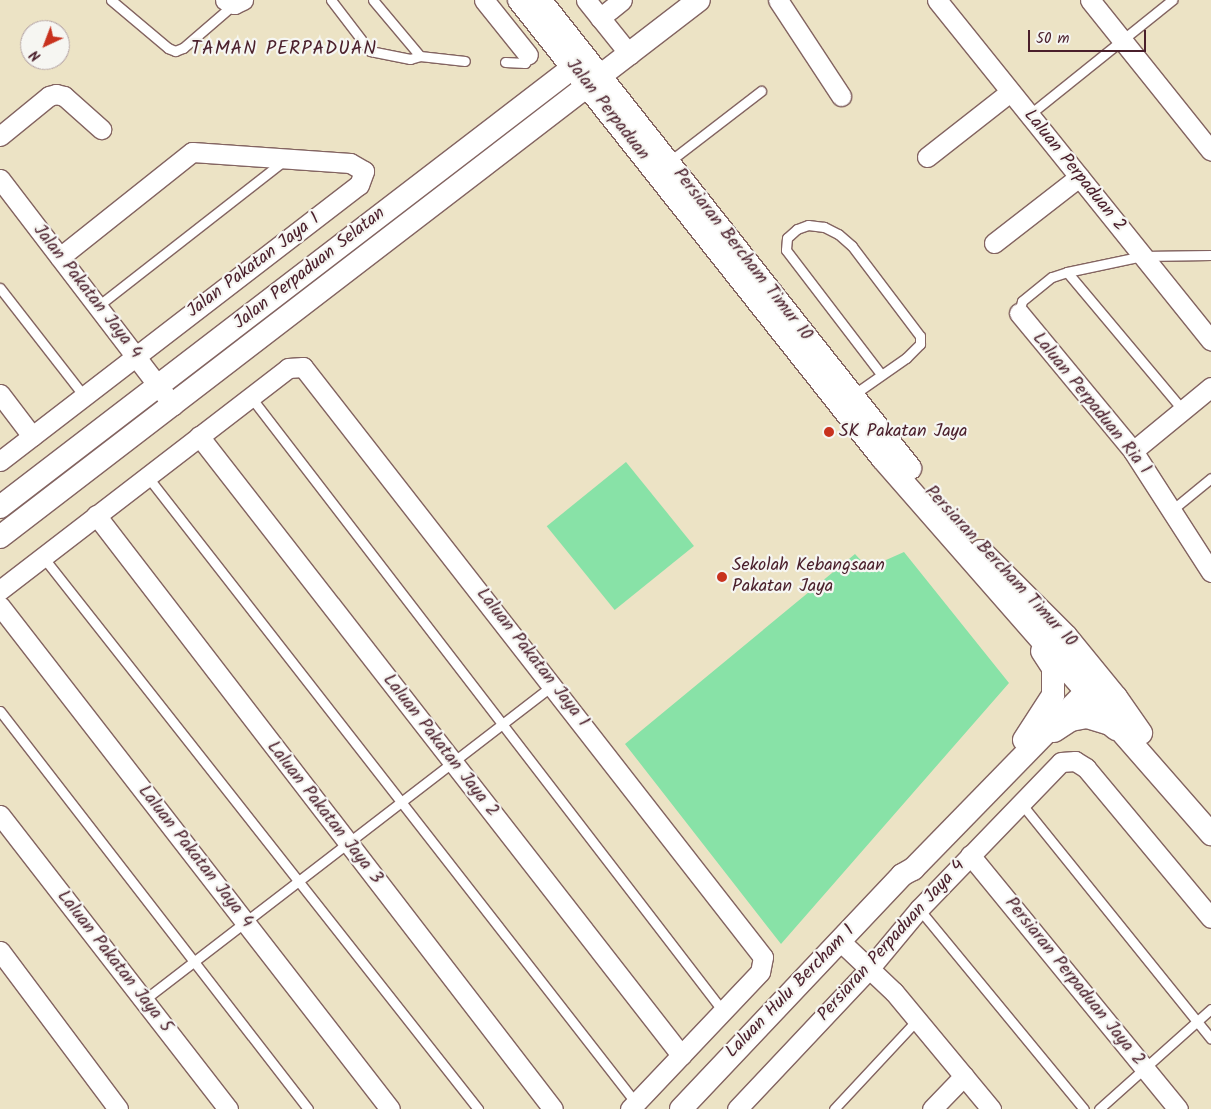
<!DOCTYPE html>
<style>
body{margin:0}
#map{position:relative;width:1211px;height:1109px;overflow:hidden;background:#ece3c5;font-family:Kalam,sans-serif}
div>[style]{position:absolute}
.green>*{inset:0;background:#88e2a7;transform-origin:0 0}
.roads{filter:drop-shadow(1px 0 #836461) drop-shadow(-1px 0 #836461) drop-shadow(0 1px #836461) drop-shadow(0 -1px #836461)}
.service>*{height:9px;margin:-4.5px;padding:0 4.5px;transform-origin:4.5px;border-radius:4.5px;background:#fff}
.minor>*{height:19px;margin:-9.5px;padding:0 9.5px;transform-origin:9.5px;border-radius:9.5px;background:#fff}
.tertiary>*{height:22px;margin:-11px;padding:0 11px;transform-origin:11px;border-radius:11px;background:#fff}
.dots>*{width:14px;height:14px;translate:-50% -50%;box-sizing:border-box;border:2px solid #f6f6f2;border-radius:50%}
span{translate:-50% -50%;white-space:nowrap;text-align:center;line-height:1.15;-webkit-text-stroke:4.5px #f6f6f2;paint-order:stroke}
.street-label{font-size:18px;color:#4a1f2b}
.poi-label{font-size:18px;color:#4a1f2b}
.left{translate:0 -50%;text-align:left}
.neighbourhood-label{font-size:19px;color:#4a1f2b;letter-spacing:1px}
.north{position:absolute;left:20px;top:20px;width:50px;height:50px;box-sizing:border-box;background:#f6f6f2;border:1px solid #b1a0a2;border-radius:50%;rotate:223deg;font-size:14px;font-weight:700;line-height:20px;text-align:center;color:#4a1f2b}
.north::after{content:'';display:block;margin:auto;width:18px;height:22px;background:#c8321e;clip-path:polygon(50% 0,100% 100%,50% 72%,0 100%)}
.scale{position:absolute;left:1028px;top:30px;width:118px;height:22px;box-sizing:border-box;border:2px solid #4a1f2b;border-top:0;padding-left:6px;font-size:15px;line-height:18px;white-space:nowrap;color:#4a1f2b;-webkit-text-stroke:4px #f6f6f2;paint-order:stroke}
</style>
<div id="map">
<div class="green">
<i style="left:626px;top:462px;width:108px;height:102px;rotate:51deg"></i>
<i style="clip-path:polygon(904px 552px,1009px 683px,781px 944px,625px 744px,855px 554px,868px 568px)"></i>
</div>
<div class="roads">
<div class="service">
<i style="left:111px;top:0;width:75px;rotate:40.1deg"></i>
<i style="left:168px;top:48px;width:8px;rotate:23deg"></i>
<i style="left:175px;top:51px;width:9px;rotate:-21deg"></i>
<i style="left:183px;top:48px;width:67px;rotate:-40.8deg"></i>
<i style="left:331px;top:0;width:64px;rotate:52.6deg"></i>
<i style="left:370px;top:51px;width:41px;rotate:11.3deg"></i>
<i style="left:410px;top:59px;width:10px;rotate:-17deg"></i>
<i style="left:373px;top:0;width:73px;rotate:50deg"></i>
<i style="left:420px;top:56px;width:45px;rotate:6.3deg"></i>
<i style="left:505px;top:62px;width:20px;rotate:3deg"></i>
<i style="left:525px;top:63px;width:8px;rotate:-60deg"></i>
<i style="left:1029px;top:115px;width:184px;rotate:-38.8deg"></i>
<i style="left:670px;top:161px;width:115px;rotate:-37.6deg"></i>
<i style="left:1067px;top:272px;width:180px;rotate:50deg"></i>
<i style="left:0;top:288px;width:137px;rotate:52.1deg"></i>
<i style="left:98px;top:306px;width:237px;rotate:-38deg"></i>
<i style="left:1019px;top:313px;width:12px;rotate:-76deg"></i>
<i style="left:1022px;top:301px;width:38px;rotate:-39deg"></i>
<i style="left:1052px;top:277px;width:16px;rotate:-18deg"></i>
<i style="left:1067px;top:272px;width:78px;rotate:-11.9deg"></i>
<i style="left:1143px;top:256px;width:68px;rotate:-0.8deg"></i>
<i style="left:853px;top:395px;width:65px;rotate:-34.9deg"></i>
<i style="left:906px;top:358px;width:20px;rotate:-45deg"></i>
<i style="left:920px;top:344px;width:8px;rotate:-90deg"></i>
<i style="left:920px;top:336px;width:113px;rotate:-127.1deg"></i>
<i style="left:852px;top:246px;width:18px;rotate:-139deg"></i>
<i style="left:838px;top:234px;width:16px;rotate:-153deg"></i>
<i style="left:824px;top:227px;width:16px;rotate:-173deg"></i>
<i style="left:808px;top:225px;width:12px;rotate:160deg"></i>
<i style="left:797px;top:229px;width:13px;rotate:138deg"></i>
<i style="left:787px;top:238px;width:12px;rotate:95deg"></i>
<i style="left:786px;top:250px;width:155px;rotate:52.6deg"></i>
<i style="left:250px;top:396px;width:776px;rotate:52.44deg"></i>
<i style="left:147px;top:476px;width:795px;rotate:52.05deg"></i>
<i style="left:1172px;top:510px;width:50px;rotate:-39.4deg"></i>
<i style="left:43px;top:557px;width:703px;rotate:51.76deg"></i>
<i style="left:0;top:711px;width:503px;rotate:52.26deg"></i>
<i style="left:1020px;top:802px;width:304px;rotate:51.1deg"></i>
<i style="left:919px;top:909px;width:259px;rotate:50.5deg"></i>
<i style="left:144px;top:1000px;width:516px;rotate:-37.6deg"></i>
<i style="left:834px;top:1109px;width:123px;rotate:-47deg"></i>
<i style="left:1099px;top:1109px;width:150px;rotate:-41.8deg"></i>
</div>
<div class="minor">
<i style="left:225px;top:0;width:10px;rotate:24deg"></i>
<i style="left:234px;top:4px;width:10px;rotate:-24deg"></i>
<i style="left:484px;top:0;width:70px;rotate:51.3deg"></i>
<i style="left:586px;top:0;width:70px;rotate:51.3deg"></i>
<i style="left:778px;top:0;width:115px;rotate:56.7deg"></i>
<i style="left:937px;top:0;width:437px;rotate:51.2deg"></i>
<i style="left:1090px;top:0;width:193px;rotate:51.3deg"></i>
<i style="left:600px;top:18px;width:28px;rotate:-39deg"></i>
<i style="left:0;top:136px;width:63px;rotate:-39.2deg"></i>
<i style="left:49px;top:96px;width:7px;rotate:-16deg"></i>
<i style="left:56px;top:94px;width:8px;rotate:14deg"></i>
<i style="left:64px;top:96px;width:50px;rotate:41.7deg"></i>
<i style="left:927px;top:157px;width:105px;rotate:-38.1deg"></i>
<i style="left:0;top:179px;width:285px;rotate:52.6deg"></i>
<i style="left:994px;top:243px;width:108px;rotate:-37.8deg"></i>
<i style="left:1019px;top:313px;width:179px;rotate:50.4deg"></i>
<i style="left:1133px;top:451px;width:144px;rotate:57.2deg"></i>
<i style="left:0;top:394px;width:53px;rotate:52.7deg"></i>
<i style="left:199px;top:436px;width:785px;rotate:52.09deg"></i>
<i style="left:1133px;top:451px;width:101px;rotate:-39.4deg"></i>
<i style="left:0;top:461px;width:453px;rotate:-37.6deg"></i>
<i style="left:359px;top:185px;width:15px;rotate:-70deg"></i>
<i style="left:364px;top:171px;width:16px;rotate:-150deg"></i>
<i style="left:350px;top:163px;width:158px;rotate:-176deg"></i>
<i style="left:192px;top:152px;width:169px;rotate:141.5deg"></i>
<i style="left:96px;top:515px;width:749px;rotate:52.43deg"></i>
<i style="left:0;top:590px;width:364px;rotate:-37.6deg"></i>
<i style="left:288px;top:368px;width:15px;rotate:-4deg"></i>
<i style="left:303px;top:367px;width:748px;rotate:52.06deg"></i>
<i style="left:763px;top:957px;width:15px;rotate:101deg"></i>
<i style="left:760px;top:972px;width:189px;rotate:133.5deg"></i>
<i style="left:0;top:606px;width:636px;rotate:52.21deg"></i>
<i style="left:0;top:815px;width:372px;rotate:52.2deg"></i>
<i style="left:970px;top:855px;width:328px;rotate:50.7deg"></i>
<i style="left:840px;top:941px;width:74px;rotate:43.4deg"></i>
<i style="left:894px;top:992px;width:152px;rotate:50.3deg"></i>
<i style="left:0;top:951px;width:197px;rotate:53.2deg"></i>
<i style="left:737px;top:1109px;width:192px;rotate:-46.7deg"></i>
<i style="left:869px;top:969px;width:78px;rotate:-50.2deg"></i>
<i style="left:919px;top:909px;width:204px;rotate:-46deg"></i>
<i style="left:1061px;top:762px;width:14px;rotate:-4deg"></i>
<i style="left:1075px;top:761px;width:13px;rotate:32deg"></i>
<i style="left:1086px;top:768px;width:195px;rotate:50.2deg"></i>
<i style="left:932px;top:1109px;width:46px;rotate:-45.9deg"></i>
</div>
<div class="tertiary">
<i style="left:519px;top:0;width:584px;rotate:51.6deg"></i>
<i style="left:882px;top:458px;width:500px;rotate:48.8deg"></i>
<i style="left:540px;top:0;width:597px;rotate:51.67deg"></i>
<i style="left:0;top:507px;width:736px;rotate:-37.49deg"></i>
<i style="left:0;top:537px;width:881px;rotate:-37.53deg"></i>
<i style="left:981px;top:551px;width:120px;rotate:45deg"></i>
<i style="left:1066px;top:636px;width:79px;rotate:50.7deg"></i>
<i style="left:1116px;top:697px;width:44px;rotate:55.2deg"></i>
<i style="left:1054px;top:731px;width:20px;rotate:-33deg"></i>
<i style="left:1071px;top:720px;width:16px;rotate:-11deg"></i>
<i style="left:1087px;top:717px;width:24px;rotate:17deg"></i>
<i style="left:1110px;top:724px;width:8px;rotate:40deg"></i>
<i style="left:1024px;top:740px;width:54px;rotate:-57.2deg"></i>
<i style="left:1053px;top:695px;width:27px;rotate:-90deg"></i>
<i style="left:1053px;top:668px;width:20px;rotate:-123deg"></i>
<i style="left:681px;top:1109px;width:322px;rotate:-46.6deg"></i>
<i style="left:902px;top:875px;width:13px;rotate:-29deg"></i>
<i style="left:913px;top:869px;width:249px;rotate:-45.7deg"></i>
</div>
</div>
<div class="dots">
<i style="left:829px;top:432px;background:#c8321e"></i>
<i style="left:722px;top:577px;background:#c8321e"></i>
</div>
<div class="street-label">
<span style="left:607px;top:110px;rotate:52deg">Jalan Perpaduan</span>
<span style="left:1074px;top:171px;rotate:51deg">Laluan Perpaduan 2</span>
<span style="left:742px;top:255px;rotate:52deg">Persiaran Bercham Timur 10</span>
<span style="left:254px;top:266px;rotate:-37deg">Jalan Pakatan Jaya 1</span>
<span style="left:310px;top:269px;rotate:-38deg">Jalan Perpaduan Selatan</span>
<span style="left:87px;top:292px;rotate:52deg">Jalan Pakatan Jaya 4</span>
<span style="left:1091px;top:404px;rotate:51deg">Laluan Perpaduan Ria 1</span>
<span style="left:1000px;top:567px;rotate:47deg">Persiaran Bercham Timur 10</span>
<span style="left:532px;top:658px;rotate:52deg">Laluan Pakatan Jaya 1</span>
<span style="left:440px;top:746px;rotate:52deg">Laluan Pakatan Jaya 2</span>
<span style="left:324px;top:813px;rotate:52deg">Laluan Pakatan Jaya 3</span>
<span style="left:195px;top:857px;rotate:52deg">Laluan Pakatan Jaya 4</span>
<span style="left:892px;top:941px;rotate:-48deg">Persiaran Perpaduan Jaya 4</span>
<span style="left:114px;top:962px;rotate:52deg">Laluan Pakatan Jaya 5</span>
<span style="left:1074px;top:982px;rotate:51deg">Persiaran Perpaduan Jaya 2</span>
<span style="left:791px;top:992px;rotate:-46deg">Laluan Hulu Bercham 1</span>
</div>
<div class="poi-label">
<span class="left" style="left:839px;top:432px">SK Pakatan Jaya</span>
<span class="left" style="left:732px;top:577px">Sekolah Kebangsaan<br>Pakatan Jaya</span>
</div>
<div class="neighbourhood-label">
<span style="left:284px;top:50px">TAMAN PERPADUAN</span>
</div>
<div class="north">N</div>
<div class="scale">50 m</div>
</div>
